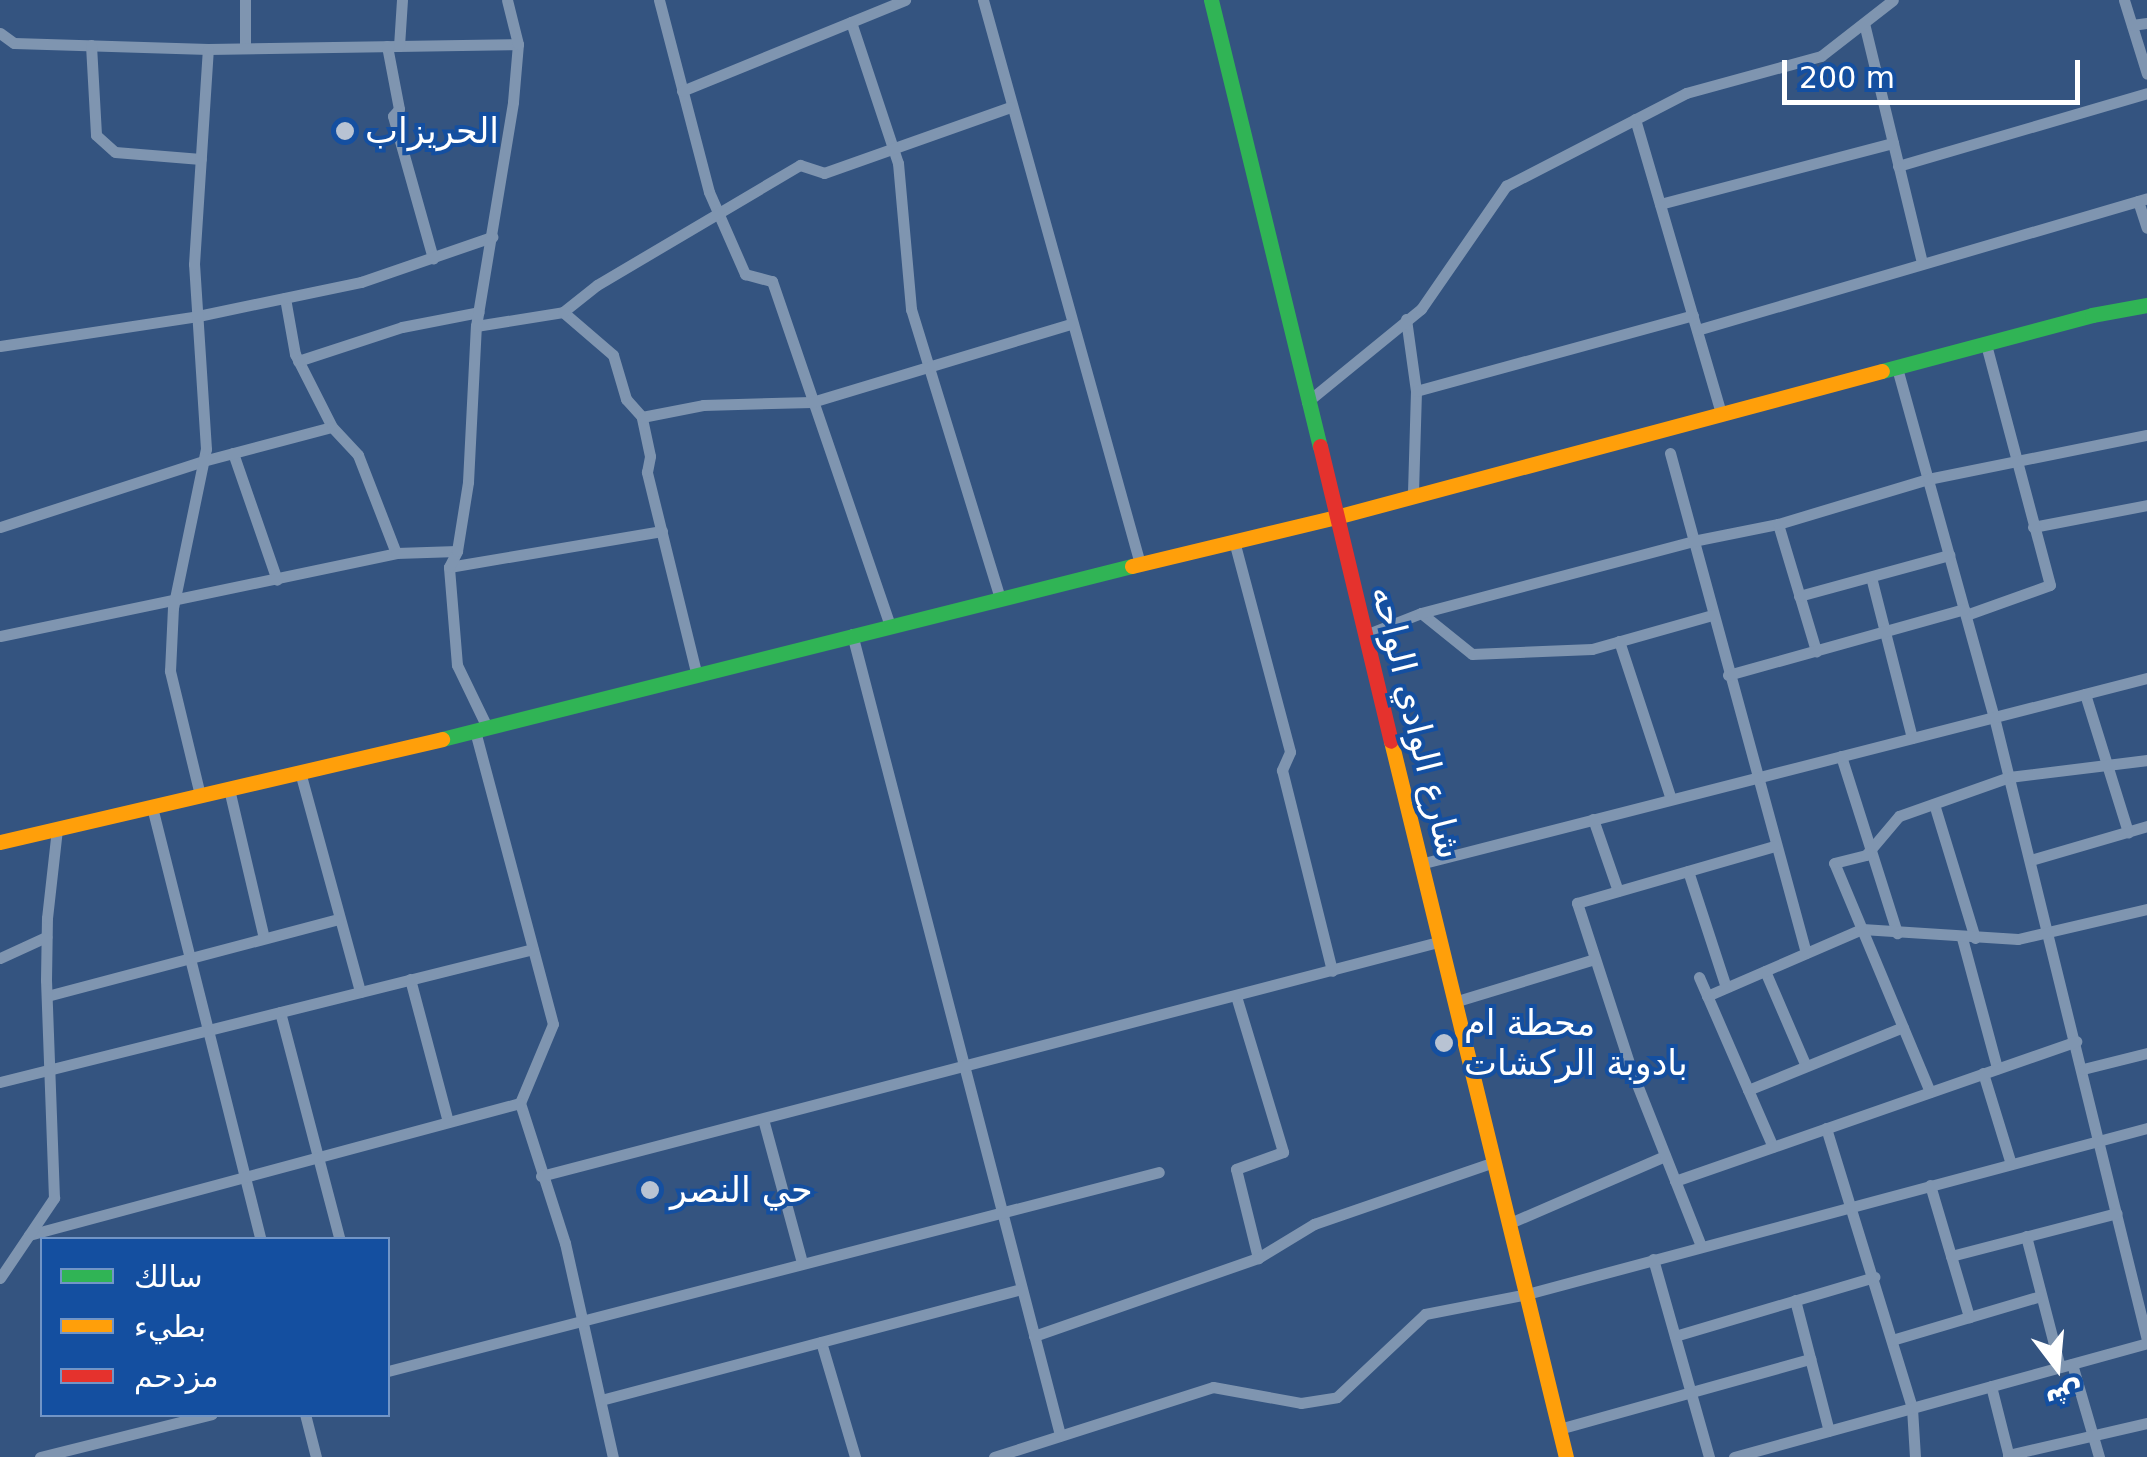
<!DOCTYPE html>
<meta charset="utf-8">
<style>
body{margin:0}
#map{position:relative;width:2147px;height:1457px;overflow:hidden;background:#345480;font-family:"DejaVu Sans",Vazirmatn,sans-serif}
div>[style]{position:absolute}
.street>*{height:11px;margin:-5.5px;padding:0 5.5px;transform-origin:5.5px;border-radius:5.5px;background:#7f95b0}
.fast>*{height:15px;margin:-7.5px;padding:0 7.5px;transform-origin:7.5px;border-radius:7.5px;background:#30b455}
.slow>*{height:15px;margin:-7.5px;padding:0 7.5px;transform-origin:7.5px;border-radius:7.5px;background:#ff9f0a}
.jam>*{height:15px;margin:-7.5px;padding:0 7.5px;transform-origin:7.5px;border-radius:7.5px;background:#e5322d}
.dots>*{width:28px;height:28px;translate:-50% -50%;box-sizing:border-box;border:5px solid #144fa0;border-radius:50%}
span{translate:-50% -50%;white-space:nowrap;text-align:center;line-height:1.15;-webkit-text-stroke:8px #144fa0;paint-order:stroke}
.poi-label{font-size:35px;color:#fff}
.left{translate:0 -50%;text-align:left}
.street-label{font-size:35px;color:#fff}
.legend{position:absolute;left:40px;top:1237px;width:350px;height:180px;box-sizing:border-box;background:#144fa0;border:2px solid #7295c6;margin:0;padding:12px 18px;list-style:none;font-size:30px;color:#fff}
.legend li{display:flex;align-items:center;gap:20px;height:50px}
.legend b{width:50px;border:2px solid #7295c6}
.north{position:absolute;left:2007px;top:1317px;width:100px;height:100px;-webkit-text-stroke:8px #144fa0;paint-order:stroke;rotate:164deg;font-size:28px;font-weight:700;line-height:40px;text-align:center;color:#fff}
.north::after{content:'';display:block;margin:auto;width:35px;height:45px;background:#fff;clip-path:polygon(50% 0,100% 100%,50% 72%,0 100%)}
.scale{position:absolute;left:1782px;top:60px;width:298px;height:45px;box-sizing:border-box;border:5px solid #fff;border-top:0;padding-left:12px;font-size:30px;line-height:35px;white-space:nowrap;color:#fff;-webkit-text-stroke:8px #144fa0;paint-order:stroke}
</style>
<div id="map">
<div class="street">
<i style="left:245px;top:0;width:48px;rotate:90deg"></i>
<i style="left:659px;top:0;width:198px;rotate:75.4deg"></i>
<i style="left:709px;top:192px;width:90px;rotate:66.3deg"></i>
<i style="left:745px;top:274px;width:28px;rotate:15deg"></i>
<i style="left:772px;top:281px;width:364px;rotate:71.1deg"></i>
<i style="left:983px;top:0;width:585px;rotate:74.44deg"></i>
<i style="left:2124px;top:0;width:77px;rotate:72.7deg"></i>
<i style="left:851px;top:22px;width:149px;rotate:71.6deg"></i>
<i style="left:898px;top:163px;width:147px;rotate:84.9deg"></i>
<i style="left:911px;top:309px;width:302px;rotate:72.9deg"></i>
<i style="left:1864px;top:23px;width:247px;rotate:76.4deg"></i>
<i style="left:2132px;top:25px;width:15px;rotate:-8deg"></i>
<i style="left:0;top:33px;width:17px;rotate:36deg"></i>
<i style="left:14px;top:43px;width:194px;rotate:1.8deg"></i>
<i style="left:208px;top:49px;width:310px;rotate:-0.9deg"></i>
<i style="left:91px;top:45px;width:90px;rotate:86.8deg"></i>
<i style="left:96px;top:135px;width:25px;rotate:42deg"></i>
<i style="left:115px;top:152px;width:86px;rotate:4.7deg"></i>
<i style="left:387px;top:46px;width:64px;rotate:79.2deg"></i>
<i style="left:399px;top:109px;width:9px;rotate:131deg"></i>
<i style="left:393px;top:116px;width:148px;rotate:74.3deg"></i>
<i style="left:399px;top:46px;width:46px;rotate:-86.3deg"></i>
<i style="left:682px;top:91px;width:241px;rotate:-22.2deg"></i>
<i style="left:1635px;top:119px;width:306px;rotate:73.7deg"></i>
<i style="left:1898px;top:166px;width:259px;rotate:-16.3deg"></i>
<i style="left:2138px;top:201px;width:28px;rotate:72deg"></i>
<i style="left:1660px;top:204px;width:241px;rotate:-14.7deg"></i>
<i style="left:285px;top:298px;width:57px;rotate:79.9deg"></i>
<i style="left:295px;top:354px;width:82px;rotate:63.1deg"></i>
<i style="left:563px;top:312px;width:66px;rotate:40.7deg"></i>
<i style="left:613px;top:355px;width:46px;rotate:73.5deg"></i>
<i style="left:626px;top:399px;width:24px;rotate:48deg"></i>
<i style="left:1406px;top:319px;width:73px;rotate:82.1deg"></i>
<i style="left:1416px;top:391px;width:103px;rotate:91.7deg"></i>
<i style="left:476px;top:326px;width:88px;rotate:-9.1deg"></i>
<i style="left:563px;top:312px;width:43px;rotate:-38.5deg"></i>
<i style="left:597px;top:285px;width:236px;rotate:-30.6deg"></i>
<i style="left:800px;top:165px;width:25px;rotate:18deg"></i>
<i style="left:824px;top:173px;width:197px;rotate:-19.5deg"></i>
<i style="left:1697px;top:330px;width:469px;rotate:-16.3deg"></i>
<i style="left:0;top:346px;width:200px;rotate:-8.6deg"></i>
<i style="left:198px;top:316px;width:167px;rotate:-11.8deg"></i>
<i style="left:361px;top:282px;width:139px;rotate:-19deg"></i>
<i style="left:298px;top:361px;width:109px;rotate:-18.1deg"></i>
<i style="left:402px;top:327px;width:78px;rotate:-11deg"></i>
<i style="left:1897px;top:368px;width:362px;rotate:74.5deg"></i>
<i style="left:1994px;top:717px;width:642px;rotate:76.2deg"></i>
<i style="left:1416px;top:391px;width:287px;rotate:-15.3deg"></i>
<i style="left:1307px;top:402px;width:147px;rotate:-39.2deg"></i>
<i style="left:1421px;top:309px;width:150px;rotate:-55.4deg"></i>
<i style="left:1506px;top:186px;width:203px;rotate:-27.3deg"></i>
<i style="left:1686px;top:93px;width:140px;rotate:-15.3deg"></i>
<i style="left:1821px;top:56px;width:91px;rotate:-37.9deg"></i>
<i style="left:233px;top:453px;width:134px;rotate:70.9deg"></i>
<i style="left:1670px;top:453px;width:518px;rotate:74.78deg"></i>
<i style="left:1778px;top:524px;width:133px;rotate:73.3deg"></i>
<i style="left:0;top:527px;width:213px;rotate:-18deg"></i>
<i style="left:203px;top:461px;width:133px;rotate:-14.8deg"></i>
<i style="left:332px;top:427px;width:38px;rotate:47deg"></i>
<i style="left:358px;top:455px;width:105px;rotate:68.8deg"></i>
<i style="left:2033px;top:527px;width:116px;rotate:-10.9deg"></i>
<i style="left:1234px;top:541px;width:218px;rotate:75.1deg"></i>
<i style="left:1290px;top:752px;width:20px;rotate:114deg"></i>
<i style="left:1282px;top:770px;width:207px;rotate:76deg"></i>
<i style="left:449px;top:567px;width:216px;rotate:-9.6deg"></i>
<i style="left:1871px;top:577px;width:166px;rotate:75.7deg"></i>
<i style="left:1799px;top:596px;width:156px;rotate:-15.3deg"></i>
<i style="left:1421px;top:613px;width:65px;rotate:38.8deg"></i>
<i style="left:1472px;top:654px;width:120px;rotate:-2.4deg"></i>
<i style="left:1592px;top:649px;width:125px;rotate:-15.8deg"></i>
<i style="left:1966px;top:615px;width:89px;rotate:-19.7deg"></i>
<i style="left:2050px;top:585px;width:249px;rotate:-104.9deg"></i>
<i style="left:852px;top:634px;width:828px;rotate:75.44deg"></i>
<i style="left:1365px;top:635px;width:60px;rotate:-21.4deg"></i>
<i style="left:1421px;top:613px;width:281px;rotate:-14.8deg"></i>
<i style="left:1693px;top:541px;width:87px;rotate:-11.3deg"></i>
<i style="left:1778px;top:524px;width:157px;rotate:-16.7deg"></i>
<i style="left:1928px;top:479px;width:223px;rotate:-11.4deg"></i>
<i style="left:0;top:636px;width:405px;rotate:-11.8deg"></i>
<i style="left:396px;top:553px;width:61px;rotate:-1.9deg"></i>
<i style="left:1619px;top:641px;width:166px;rotate:71.8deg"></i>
<i style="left:696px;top:672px;width:206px;rotate:-103.8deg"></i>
<i style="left:647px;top:472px;width:16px;rotate:-79deg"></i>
<i style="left:650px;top:456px;width:40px;rotate:-102deg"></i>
<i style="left:642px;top:417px;width:62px;rotate:-11.1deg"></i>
<i style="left:703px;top:405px;width:109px;rotate:-1.6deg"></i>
<i style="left:812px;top:402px;width:270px;rotate:-16.8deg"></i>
<i style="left:1728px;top:675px;width:245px;rotate:-15.6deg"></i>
<i style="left:2085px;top:694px;width:145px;rotate:72.7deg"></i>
<i style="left:486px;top:725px;width:67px;rotate:-115.8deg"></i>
<i style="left:457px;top:665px;width:98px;rotate:-94.7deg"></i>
<i style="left:449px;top:567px;width:18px;rotate:-63deg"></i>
<i style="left:457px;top:551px;width:70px;rotate:-80.9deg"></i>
<i style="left:468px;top:482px;width:156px;rotate:-87.1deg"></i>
<i style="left:476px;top:326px;width:227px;rotate:-80.6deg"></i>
<i style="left:513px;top:102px;width:58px;rotate:-85.1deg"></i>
<i style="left:518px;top:44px;width:45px;rotate:-104deg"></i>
<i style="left:475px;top:731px;width:303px;rotate:75.1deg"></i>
<i style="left:553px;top:1024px;width:86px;rotate:112.7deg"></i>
<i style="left:520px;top:1103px;width:147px;rotate:72.2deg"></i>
<i style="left:565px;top:1243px;width:219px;rotate:77.4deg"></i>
<i style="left:1841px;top:756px;width:186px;rotate:72.4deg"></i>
<i style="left:300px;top:772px;width:228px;rotate:74.7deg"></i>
<i style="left:229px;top:789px;width:153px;rotate:76.8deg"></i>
<i style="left:200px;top:795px;width:128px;rotate:-103.6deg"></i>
<i style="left:170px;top:671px;width:63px;rotate:-87.3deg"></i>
<i style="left:173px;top:608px;width:162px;rotate:-78.3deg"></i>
<i style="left:206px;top:449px;width:185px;rotate:-93.7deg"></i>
<i style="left:194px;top:264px;width:215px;rotate:-86.3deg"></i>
<i style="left:1934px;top:804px;width:140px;rotate:73deg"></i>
<i style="left:152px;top:807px;width:447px;rotate:75.9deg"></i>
<i style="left:1593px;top:819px;width:76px;rotate:70.9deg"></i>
<i style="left:2031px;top:860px;width:121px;rotate:-16.3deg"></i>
<i style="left:1420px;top:864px;width:750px;rotate:-14.35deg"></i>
<i style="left:1688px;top:871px;width:122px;rotate:71.9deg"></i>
<i style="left:1962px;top:938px;width:135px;rotate:74.9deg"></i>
<i style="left:0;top:958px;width:51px;rotate:-24.5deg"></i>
<i style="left:1765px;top:971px;width:103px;rotate:66.7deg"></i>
<i style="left:1699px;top:977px;width:185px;rotate:66.5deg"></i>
<i style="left:410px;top:979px;width:148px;rotate:75.1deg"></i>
<i style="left:47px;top:996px;width:301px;rotate:-14.8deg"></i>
<i style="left:1236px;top:996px;width:163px;rotate:73.2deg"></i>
<i style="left:1283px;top:1152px;width:50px;rotate:160.1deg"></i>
<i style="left:1236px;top:1169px;width:92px;rotate:76.1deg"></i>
<i style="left:1707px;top:996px;width:169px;rotate:-23.4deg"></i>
<i style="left:1862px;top:929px;width:156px;rotate:3.7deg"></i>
<i style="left:2018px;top:939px;width:132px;rotate:-13.1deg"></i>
<i style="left:1454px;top:1002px;width:147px;rotate:-17deg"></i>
<i style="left:280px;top:1012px;width:236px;rotate:75.3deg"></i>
<i style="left:2083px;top:1069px;width:66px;rotate:-14deg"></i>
<i style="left:1983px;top:1073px;width:95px;rotate:72.9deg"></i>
<i style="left:0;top:1082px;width:549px;rotate:-14.01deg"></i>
<i style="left:1748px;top:1090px;width:167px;rotate:-22.1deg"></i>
<i style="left:1930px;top:1092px;width:248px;rotate:-112.7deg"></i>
<i style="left:1834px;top:863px;width:33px;rotate:-14deg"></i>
<i style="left:1866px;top:855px;width:51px;rotate:-49.8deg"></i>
<i style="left:1899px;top:816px;width:117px;rotate:-19.5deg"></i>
<i style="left:2009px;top:777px;width:139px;rotate:-7deg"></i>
<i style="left:763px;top:1119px;width:149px;rotate:74.8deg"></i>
<i style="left:1826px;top:1128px;width:293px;rotate:72.9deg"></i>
<i style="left:1912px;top:1408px;width:49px;rotate:86.5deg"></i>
<i style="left:541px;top:1176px;width:927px;rotate:-14.62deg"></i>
<i style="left:1675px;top:1181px;width:425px;rotate:-19.2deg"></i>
<i style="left:1930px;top:1185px;width:138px;rotate:73.5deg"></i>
<i style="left:1510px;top:1223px;width:169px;rotate:-23.4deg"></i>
<i style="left:29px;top:1235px;width:508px;rotate:-15.05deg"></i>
<i style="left:2026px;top:1236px;width:135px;rotate:75.5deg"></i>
<i style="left:1701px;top:1246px;width:187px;rotate:-111.6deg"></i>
<i style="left:1632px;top:1072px;width:178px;rotate:-108deg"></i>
<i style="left:1577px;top:903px;width:206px;rotate:-16.1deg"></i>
<i style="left:1951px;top:1256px;width:171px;rotate:-14.5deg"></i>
<i style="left:1653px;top:1259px;width:206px;rotate:74.2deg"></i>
<i style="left:0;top:1278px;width:97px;rotate:-56deg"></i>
<i style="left:54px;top:1198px;width:218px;rotate:-92.1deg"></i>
<i style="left:46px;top:980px;width:62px;rotate:-89.1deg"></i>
<i style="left:47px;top:918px;width:90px;rotate:-83.6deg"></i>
<i style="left:1795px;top:1300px;width:135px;rotate:75.5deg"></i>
<i style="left:1034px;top:1336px;width:237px;rotate:-19.2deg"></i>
<i style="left:1258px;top:1258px;width:66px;rotate:-31.3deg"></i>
<i style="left:1314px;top:1224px;width:190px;rotate:-19deg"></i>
<i style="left:1675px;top:1336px;width:208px;rotate:-16.5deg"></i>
<i style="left:1892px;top:1340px;width:155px;rotate:-16.5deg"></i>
<i style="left:821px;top:1342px;width:120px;rotate:73.5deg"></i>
<i style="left:2072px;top:1364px;width:97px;rotate:73.8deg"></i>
<i style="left:388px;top:1371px;width:796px;rotate:-14.47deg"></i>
<i style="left:1991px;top:1386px;width:73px;rotate:75.8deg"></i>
<i style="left:601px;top:1400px;width:435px;rotate:-14.8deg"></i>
<i style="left:305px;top:1414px;width:44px;rotate:75.7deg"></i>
<i style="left:1559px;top:1429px;width:261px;rotate:-15.6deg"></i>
<i style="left:2008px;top:1455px;width:143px;rotate:-13deg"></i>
<i style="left:40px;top:1457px;width:177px;rotate:-14deg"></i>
<i style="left:994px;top:1457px;width:230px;rotate:-17.7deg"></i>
<i style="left:1213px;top:1387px;width:89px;rotate:10.3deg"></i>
<i style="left:1301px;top:1403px;width:36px;rotate:-9deg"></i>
<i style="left:1337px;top:1397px;width:121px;rotate:-43.3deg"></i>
<i style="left:1425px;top:1314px;width:104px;rotate:-11.1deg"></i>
<i style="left:1527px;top:1294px;width:642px;rotate:-14.99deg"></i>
<i style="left:1734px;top:1457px;width:428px;rotate:-15.4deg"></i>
</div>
<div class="fast">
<i style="left:1211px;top:0;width:459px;rotate:76.3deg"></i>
<i style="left:1882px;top:371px;width:217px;rotate:-14.9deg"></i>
<i style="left:2092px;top:315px;width:56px;rotate:-10.3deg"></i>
<i style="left:442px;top:739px;width:711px;rotate:-14.08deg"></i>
</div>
<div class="slow">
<i style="left:1132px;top:566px;width:210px;rotate:-13.5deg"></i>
<i style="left:1336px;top:517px;width:565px;rotate:-14.97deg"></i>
<i style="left:1391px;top:741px;width:737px;rotate:76.27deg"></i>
<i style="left:0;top:842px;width:454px;rotate:-13.1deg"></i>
</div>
<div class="jam">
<i style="left:1320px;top:446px;width:303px;rotate:76.5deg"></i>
</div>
<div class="dots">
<i style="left:345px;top:131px;background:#b8c3d3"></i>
<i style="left:1444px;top:1043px;background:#b8c3d3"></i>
<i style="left:650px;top:1190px;background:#b8c3d3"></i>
</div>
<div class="poi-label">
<span class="left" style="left:365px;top:131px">الحريزاب</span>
<span class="left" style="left:1464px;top:1043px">محطة ام<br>بادوبة الركشات</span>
<span class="left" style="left:670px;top:1190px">حي النصر</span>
</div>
<div class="street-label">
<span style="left:1417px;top:722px;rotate:76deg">شارع الوادي الواحه</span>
</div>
<ul class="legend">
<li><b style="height:12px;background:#30b455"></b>سالك</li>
<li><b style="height:12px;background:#ff9f0a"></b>بطيء</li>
<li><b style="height:12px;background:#e5322d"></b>مزدحم</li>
</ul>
<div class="north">ش</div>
<div class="scale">200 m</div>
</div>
